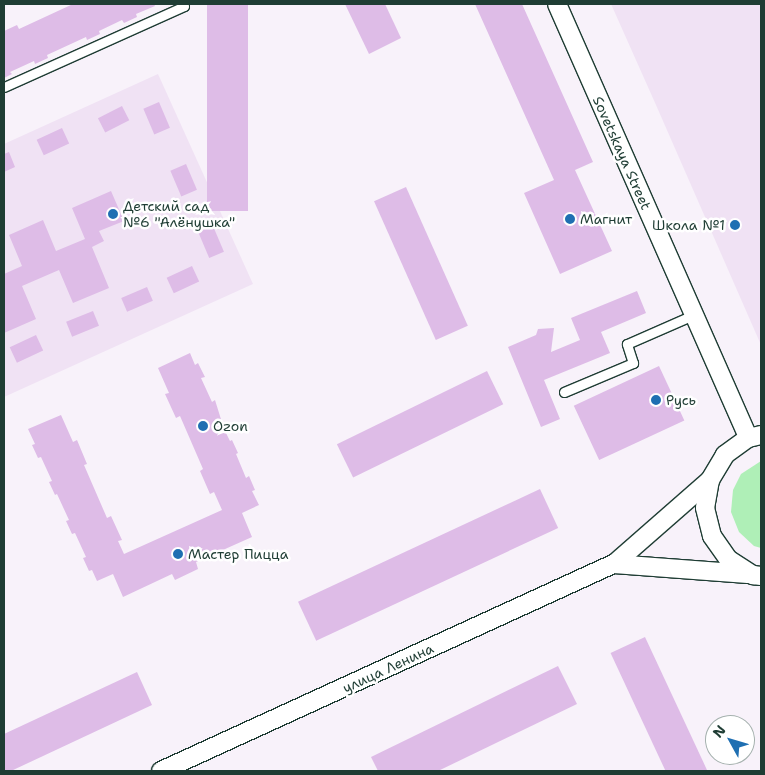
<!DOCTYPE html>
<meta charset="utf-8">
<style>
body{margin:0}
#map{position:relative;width:765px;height:775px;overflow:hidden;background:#f8f2fa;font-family:"Shantell Sans",sans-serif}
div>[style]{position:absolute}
.built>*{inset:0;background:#f0e2f4}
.green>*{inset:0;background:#afefb7}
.building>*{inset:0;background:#debce7;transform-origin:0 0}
.roads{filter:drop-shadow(1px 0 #1f3d34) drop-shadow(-1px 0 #1f3d34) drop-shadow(0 1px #1f3d34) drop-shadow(0 -1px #1f3d34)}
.lane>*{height:9px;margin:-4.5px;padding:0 4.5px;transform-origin:4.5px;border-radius:4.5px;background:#fff}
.street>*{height:18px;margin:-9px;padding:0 9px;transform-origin:9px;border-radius:9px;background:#fff}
.dots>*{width:14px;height:14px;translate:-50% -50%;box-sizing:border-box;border:2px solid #fff;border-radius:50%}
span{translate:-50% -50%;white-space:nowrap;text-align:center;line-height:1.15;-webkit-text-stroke:5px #fff;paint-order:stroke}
.street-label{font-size:14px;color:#1f3d34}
.poi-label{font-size:14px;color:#1f3d34}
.left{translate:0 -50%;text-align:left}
.right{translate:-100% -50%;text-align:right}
.frame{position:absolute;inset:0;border:5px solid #1f3d34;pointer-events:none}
.north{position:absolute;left:705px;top:715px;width:50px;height:50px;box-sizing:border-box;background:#fff;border:1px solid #a5b1ae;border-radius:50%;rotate:309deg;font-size:14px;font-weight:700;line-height:20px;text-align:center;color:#1f3d34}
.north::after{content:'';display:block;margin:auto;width:18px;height:22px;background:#1f6fb2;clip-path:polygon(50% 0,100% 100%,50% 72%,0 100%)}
</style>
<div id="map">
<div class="built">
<i style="clip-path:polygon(611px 4px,761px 4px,761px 345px,656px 105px)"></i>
<i style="clip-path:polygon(158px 74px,253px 284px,4px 397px,4px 144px)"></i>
</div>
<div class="green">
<i style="clip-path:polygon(761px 461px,761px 548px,754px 546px,739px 532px,731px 512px,733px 490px,741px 474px)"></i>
</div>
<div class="building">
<i style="clip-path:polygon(73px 4px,154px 4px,155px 6px,136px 14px,137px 17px,124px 23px,122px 20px,99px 31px,100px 34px,87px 40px,86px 37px,47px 55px,48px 58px,35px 64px,34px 61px,10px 72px,12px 74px,4px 78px,4px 31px,17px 25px,19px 29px)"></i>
<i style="left:207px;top:4px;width:41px;height:207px"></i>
<i style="clip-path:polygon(345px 4px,385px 4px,401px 38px,369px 54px)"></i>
<i style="clip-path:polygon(475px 4px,522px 4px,593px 162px,575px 170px,612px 251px,560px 274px,524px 193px,554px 180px)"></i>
<i style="left:159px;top:102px;width:28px;height:17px;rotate:67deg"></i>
<i style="left:122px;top:106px;width:16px;height:27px;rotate:63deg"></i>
<i style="left:62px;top:128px;width:17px;height:28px;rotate:65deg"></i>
<i style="clip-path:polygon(9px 152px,15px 167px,4px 172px,4px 154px)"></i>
<i style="left:186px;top:164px;width:28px;height:17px;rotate:67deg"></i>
<i style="left:406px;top:187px;width:152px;height:35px;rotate:66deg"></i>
<i style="clip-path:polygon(111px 191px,124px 221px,99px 231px,104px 241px,92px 247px,109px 288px,73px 303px,59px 270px,22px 286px,36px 319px,4px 333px,4px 274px,22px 266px,9px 235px,43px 220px,56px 251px,85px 239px,72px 208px)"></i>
<i style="left:213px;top:226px;width:28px;height:16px;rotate:67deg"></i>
<i style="left:192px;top:266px;width:17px;height:28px;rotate:65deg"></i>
<i style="left:147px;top:287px;width:15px;height:28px;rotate:67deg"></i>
<i style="clip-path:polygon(637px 291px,646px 313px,601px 332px,610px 353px,544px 380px,560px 419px,541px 427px,508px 347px,536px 335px,538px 329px,554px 328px,551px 352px,580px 340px,571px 318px)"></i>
<i style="left:93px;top:311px;width:16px;height:29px;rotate:68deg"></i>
<i style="left:36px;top:335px;width:17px;height:29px;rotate:65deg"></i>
<i style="clip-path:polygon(190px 353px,195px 365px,198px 363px,205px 377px,201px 378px,212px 402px,215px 400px,224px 429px,230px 441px,232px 440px,238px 453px,236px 454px,246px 478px,249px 476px,255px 490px,252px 491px,259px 505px,242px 513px,252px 537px,196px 562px,198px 569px,175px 580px,172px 574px,123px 597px,113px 574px,97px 581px,92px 570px,89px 571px,83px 558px,86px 557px,75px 533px,72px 534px,66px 521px,69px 520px,57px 494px,55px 495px,49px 482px,52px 481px,41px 457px,38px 458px,32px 445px,35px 444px,28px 429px,61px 415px,73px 442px,77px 440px,87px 464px,84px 465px,107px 518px,111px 516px,122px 540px,118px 541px,124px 554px,222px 510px,214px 492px,210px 494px,200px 471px,203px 469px,180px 416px,176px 418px,165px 394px,169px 393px,158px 368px)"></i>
<i style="left:659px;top:366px;width:60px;height:94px;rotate:65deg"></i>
<i style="left:487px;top:371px;width:37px;height:167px;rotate:64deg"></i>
<i style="left:540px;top:489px;width:43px;height:267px;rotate:65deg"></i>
<i style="left:645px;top:637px;width:148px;height:38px;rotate:65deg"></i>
<i style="clip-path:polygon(558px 666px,577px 704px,438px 771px,378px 771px,371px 757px)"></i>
<i style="clip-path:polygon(137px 672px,152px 705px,11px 771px,4px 771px,4px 734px)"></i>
</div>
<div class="roads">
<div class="lane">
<i style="left:4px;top:87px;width:197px;rotate:-24.2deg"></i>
<i style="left:184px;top:6px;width:2px;rotate:-117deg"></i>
<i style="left:564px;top:392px;width:75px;rotate:-22.8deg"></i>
<i style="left:633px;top:363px;width:20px;rotate:-108deg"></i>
<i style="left:627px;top:344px;width:72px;rotate:-23.7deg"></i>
</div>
<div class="street">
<i style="left:557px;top:4px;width:474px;rotate:66.2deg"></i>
<i style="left:761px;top:435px;width:13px;rotate:167deg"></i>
<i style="left:748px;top:438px;width:29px;rotate:144deg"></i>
<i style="left:725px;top:455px;width:29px;rotate:121deg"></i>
<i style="left:710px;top:480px;width:28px;rotate:100deg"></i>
<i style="left:705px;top:508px;width:29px;rotate:76deg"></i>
<i style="left:712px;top:536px;width:28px;rotate:55deg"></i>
<i style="left:728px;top:559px;width:30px;rotate:33deg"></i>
<i style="left:753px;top:575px;width:8px;rotate:7deg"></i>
<i style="left:614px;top:564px;width:134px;rotate:4.3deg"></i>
<i style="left:161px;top:771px;width:498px;rotate:-24.6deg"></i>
<i style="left:614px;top:564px;width:128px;rotate:-41.2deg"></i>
</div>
</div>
<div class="dots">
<i style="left:113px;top:214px;background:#1f6fb2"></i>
<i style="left:570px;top:219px;background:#1f6fb2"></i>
<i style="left:735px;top:225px;background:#1f6fb2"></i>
<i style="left:656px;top:400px;background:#1f6fb2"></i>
<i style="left:203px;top:426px;background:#1f6fb2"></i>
<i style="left:178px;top:554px;background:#1f6fb2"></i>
</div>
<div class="street-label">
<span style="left:622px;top:153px;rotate:66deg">Sovetskaya Street</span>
<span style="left:388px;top:668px;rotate:-25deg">улица Ленина</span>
</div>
<div class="poi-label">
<span class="left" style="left:123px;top:214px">Детский сад<br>№6 "Алёнушка"</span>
<span class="left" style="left:580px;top:219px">Магнит</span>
<span class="right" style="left:725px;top:225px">Школа №1</span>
<span class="left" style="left:666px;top:400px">Русь</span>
<span class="left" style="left:213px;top:426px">Ozon</span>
<span class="left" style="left:188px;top:554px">Мастер Пицца</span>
</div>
<div class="frame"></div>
<div class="north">N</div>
</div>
